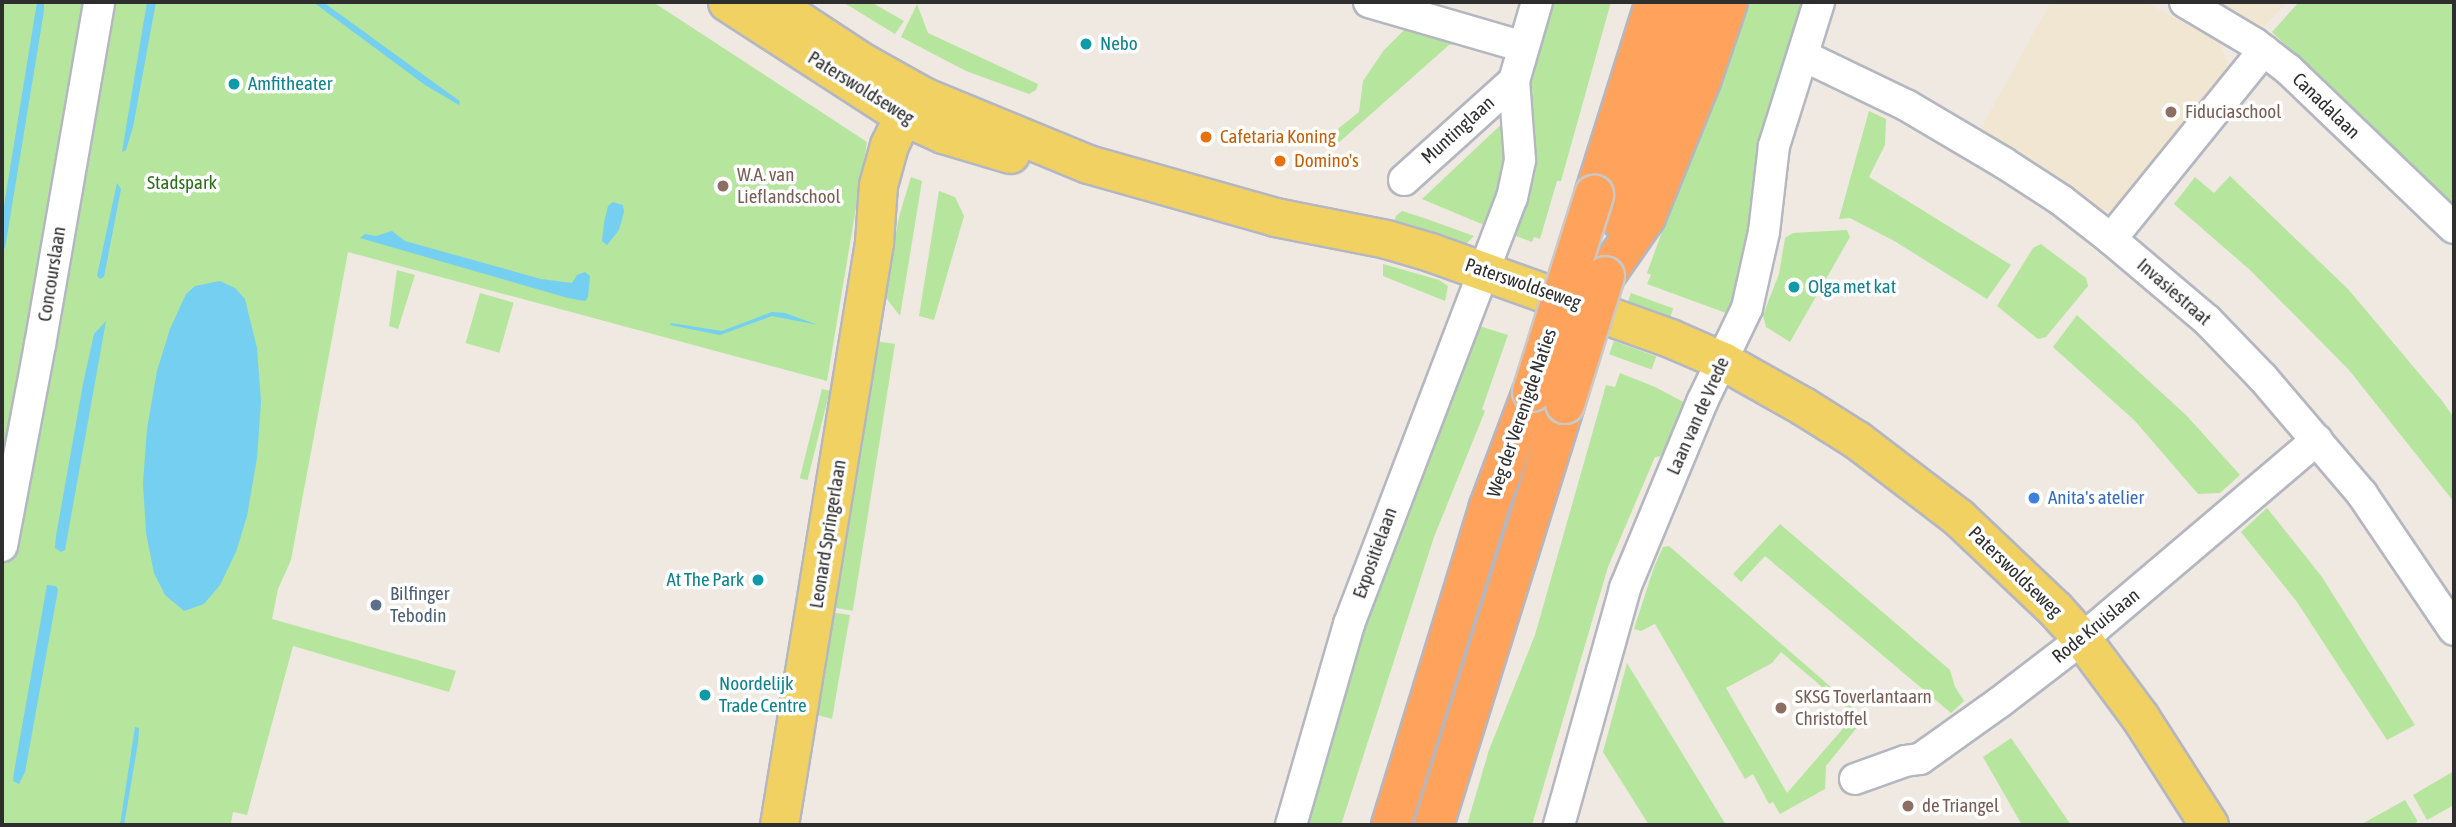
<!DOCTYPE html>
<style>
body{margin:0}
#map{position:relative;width:2456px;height:827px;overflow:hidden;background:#efe9e1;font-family:"Asap Condensed",sans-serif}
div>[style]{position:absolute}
.education>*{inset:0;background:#f0e6d1}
.green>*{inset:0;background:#b6e59e;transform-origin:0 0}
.water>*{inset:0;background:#75cff0}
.roads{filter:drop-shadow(2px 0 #b4b7c1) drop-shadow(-2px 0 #b4b7c1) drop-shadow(0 2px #b4b7c1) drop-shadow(0 -2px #b4b7c1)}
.minor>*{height:30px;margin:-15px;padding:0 15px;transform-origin:15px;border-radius:15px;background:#fff}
.major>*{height:37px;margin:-18.5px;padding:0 18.5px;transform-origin:18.5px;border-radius:18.5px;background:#f2d163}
.highway>*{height:38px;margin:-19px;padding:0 19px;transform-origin:19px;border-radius:19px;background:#ffa35c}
.bridges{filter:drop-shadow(2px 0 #c9c9c9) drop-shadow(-2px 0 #c9c9c9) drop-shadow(0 2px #c9c9c9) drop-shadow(0 -2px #c9c9c9)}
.highway-bridge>*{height:38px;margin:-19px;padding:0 19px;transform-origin:19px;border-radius:19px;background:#ffa35c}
.dots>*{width:19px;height:19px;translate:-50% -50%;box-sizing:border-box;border:4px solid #fff;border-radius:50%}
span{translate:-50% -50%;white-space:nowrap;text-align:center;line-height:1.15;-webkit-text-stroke:7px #fff;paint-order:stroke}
.culture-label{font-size:19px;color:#0d838f}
.left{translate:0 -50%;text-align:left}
.right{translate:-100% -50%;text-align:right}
.street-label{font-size:19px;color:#2e2e2e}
.education-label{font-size:19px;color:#785e54}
.food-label{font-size:19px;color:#c56008}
.park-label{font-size:19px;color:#2c6e1b}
.shop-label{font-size:19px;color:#366cbe}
.service-label{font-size:19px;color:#4e5e75}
.frame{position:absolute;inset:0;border:4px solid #2e2e2e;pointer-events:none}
</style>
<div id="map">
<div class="education">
<i style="clip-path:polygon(2051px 2px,2145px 2px,2220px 43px,2229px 69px,2122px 205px,2112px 211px,2098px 208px,1981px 128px)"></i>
<i style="clip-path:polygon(2217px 2px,2287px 2px,2262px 28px)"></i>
</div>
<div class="green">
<i style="clip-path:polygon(2px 2px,653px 2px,867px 142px,827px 381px,348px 252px,291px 560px,278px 589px,272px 619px,456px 671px,449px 692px,293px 646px,247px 815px,233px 812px,231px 823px,240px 825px,2px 825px)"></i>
<i style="clip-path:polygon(848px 2px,871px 2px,904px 21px,895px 34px,846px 4px)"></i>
<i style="clip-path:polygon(1551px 2px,1611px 2px,1561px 181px,1557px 181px,1540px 239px,1534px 237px,1532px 242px,1516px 236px,1514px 231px,1532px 178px,1528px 68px)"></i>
<i style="clip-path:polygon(1744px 2px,1809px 2px,1735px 307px,1726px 313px,1647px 284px,1651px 275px,1647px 273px,1668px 215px,1665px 212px)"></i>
<i style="clip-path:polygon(2299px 2px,2454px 2px,2454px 207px,2272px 32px)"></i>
<i style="clip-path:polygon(917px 4px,928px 33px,1038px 84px,1036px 90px,1029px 94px,966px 71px,901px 37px)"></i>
<i style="clip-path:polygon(1406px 28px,1458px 43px,1449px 45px,1327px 153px,1339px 128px,1359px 112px,1363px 81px,1384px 50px)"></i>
<i style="clip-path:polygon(1869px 111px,1886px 119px,1885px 145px,1869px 177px,2011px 265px,1987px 299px,1896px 242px,1850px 218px,1839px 219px)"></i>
<i style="clip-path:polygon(1507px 119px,1510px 159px,1496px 215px,1484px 225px,1422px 199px)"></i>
<i style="clip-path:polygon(2230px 176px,2348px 289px,2443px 402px,2454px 418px,2454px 502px,2349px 370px,2250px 270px,2174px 204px,2195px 177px,2214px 193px)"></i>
<i style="clip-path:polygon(911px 177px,922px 181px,900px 316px,883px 294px,900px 213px)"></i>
<i style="clip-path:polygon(939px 191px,955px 197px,964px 216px,934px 320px,919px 316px)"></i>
<i style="clip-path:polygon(1402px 211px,1424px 218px,1474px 236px,1464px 246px,1393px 225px,1396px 216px)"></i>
<i style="clip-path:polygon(1847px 230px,1850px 237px,1790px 342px,1766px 327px,1763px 315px,1779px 274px,1785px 238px,1793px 233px)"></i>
<i style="clip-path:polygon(2041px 244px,2086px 278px,2088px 286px,2046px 337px,2038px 339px,1997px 306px,2033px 248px)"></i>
<i style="clip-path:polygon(1383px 264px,1439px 280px,1448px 286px,1445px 301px,1383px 276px)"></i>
<i style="clip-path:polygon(397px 270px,415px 275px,398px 329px,389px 326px)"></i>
<i style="left:480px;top:293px;width:35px;height:52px;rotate:16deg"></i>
<i style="left:1631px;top:293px;width:45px;height:15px;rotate:20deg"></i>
<i style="clip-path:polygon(2077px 315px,2187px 416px,2240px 475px,2220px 493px,2198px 494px,2135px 421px,2053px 347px)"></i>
<i style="clip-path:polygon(1479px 326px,1508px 335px,1482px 409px,1485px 411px,1434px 537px,1341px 825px,1299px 825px,1350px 647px,1470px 335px)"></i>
<i style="left:1614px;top:341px;width:45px;height:14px;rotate:20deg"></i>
<i style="left:895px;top:344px;width:270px;height:23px;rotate:99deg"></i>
<i style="clip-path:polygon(1620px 373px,1655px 387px,1693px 407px,1670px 455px,1655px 457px,1608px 567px,1532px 825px,1467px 825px,1489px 750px,1535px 635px,1606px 385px,1615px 387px)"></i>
<i style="left:822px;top:389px;width:8px;height:92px;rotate:14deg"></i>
<i style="clip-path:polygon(2267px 508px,2322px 577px,2415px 725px,2387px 740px,2297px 602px,2241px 532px)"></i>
<i style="clip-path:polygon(1780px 524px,1950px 670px,1955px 687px,1964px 701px,1951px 713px,1765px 556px,1741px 582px,1733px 574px)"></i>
<i style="clip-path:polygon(1669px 546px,1832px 688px,1828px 692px,1781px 652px,1772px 663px,1726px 688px,1787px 793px,1854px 716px,1837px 699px,1840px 695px,1862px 715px,1863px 720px,1826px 766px,1825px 789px,1780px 814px,1773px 802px,1769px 804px,1753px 774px,1745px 779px,1655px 624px,1641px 631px,1634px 629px,1654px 567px,1663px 547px)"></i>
<i style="clip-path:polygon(831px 612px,850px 615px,832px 719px,818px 715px)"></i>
<i style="clip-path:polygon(1627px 663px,1726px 825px,1649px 825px,1603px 752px)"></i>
<i style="clip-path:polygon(2011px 738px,2071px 825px,2022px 825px,1983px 757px)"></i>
<i style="clip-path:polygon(2454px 771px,2454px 805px,2427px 820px,2413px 795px)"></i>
<i style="clip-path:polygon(2405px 800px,2417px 820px,2416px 825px,2360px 825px)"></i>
</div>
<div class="water">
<i style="clip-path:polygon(37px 2px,44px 2px,44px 11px,5px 248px,2px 249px,2px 218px)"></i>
<i style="clip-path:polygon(147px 2px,156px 2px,133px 127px,126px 150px,122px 152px)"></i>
<i style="clip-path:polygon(313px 2px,323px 2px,454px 97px,460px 101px,459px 105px,425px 85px)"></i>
<i style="clip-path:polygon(117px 183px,121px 189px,104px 277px,100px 279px,97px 276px)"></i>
<i style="clip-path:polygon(613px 202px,623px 205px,624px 212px,619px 230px,607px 245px,602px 241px,604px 223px,608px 206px)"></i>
<i style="clip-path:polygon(392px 231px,405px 241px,541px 279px,572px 283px,577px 275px,585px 272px,590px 276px,588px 297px,585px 301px,568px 298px,360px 238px,365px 234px,376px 236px)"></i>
<i style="clip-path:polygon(220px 281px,235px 288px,245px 299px,257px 348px,261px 402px,257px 458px,247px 516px,236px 552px,220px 585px,204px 604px,184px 611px,165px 595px,154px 573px,146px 533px,143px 483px,147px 429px,157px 371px,170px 329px,186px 294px,195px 286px)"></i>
<i style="clip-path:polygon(772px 312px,785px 313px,818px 325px,772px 316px,720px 335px,670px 325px,671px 323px,722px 331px)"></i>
<i style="clip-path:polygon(106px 321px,65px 550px,61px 552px,55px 548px,56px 536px,83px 384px,94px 334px)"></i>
<i style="clip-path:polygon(47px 585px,56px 586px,58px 590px,25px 772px,19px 784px,13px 781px,14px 772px)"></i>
<i style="clip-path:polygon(135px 727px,139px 728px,138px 743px,124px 825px,120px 825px)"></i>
</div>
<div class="roads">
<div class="minor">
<i style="left:1369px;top:2px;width:161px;rotate:16.2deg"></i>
<i style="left:2185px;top:2px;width:80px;rotate:30.7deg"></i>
<i style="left:2254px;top:43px;width:44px;rotate:37.6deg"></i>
<i style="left:2289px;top:70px;width:228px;rotate:43.8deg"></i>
<i style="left:1804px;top:56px;width:113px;rotate:25.7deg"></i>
<i style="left:1906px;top:105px;width:114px;rotate:30.6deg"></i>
<i style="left:2004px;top:163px;width:68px;rotate:33deg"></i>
<i style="left:2061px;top:200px;width:63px;rotate:38deg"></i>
<i style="left:2111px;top:239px;width:126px;rotate:40.2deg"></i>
<i style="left:2207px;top:320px;width:81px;rotate:46deg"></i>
<i style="left:2263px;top:378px;width:153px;rotate:49.5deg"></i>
<i style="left:2362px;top:494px;width:164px;rotate:55.9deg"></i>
<i style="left:1404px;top:180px;width:148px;rotate:-42deg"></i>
<i style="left:1514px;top:81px;width:82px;rotate:-73.8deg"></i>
<i style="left:2111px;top:239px;width:243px;rotate:-51deg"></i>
<i style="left:2px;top:546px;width:205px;rotate:-79.3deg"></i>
<i style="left:40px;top:345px;width:348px;rotate:-80.2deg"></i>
<i style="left:1855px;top:779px;width:53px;rotate:-19.8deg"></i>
<i style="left:1905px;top:761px;width:15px;rotate:-8deg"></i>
<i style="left:1920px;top:759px;width:98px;rotate:-35.5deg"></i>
<i style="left:2000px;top:702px;width:103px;rotate:-37.5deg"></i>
<i style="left:2082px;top:639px;width:308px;rotate:-40.3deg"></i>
<i style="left:1291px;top:825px;width:209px;rotate:-73.9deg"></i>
<i style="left:1349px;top:624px;width:456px;rotate:-69.1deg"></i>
<i style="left:1512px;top:198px;width:39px;rotate:-78deg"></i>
<i style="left:1520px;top:160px;width:79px;rotate:-94.3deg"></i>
<i style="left:1559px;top:825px;width:246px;rotate:-74.4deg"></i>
<i style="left:1625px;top:588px;width:201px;rotate:-67.5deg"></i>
<i style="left:1702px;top:402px;width:104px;rotate:-64.4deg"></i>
<i style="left:1747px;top:308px;width:78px;rotate:-77.4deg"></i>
<i style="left:1764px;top:232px;width:87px;rotate:-83.4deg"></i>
<i style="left:1774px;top:146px;width:151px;rotate:-72.6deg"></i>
</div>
<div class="major">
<i style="left:727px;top:2px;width:210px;rotate:32.9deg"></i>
<i style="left:903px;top:116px;width:44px;rotate:24.2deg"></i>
<i style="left:943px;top:134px;width:70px;rotate:16.6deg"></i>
<i style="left:771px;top:2px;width:111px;rotate:33.3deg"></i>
<i style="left:864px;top:63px;width:68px;rotate:29.2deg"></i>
<i style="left:923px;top:96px;width:178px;rotate:22.4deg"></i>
<i style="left:1088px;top:164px;width:194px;rotate:15.8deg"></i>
<i style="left:1275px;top:217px;width:113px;rotate:11.2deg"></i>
<i style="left:1386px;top:239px;width:46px;rotate:16.5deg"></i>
<i style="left:1430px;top:252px;width:255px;rotate:19.7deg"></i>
<i style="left:1670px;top:338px;width:58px;rotate:23.5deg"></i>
<i style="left:1723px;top:361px;width:92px;rotate:29.4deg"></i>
<i style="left:1803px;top:406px;width:64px;rotate:32.2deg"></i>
<i style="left:1857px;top:440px;width:127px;rotate:37.3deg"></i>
<i style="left:1958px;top:517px;width:134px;rotate:43.5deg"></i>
<i style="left:2055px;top:609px;width:40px;rotate:48deg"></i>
<i style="left:2082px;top:639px;width:97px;rotate:53.4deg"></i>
<i style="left:2140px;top:717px;width:128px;rotate:57.4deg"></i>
<i style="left:779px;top:825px;width:591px;rotate:-80.74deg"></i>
<i style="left:874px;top:242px;width:57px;rotate:-86deg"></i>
<i style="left:878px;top:185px;width:41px;rotate:-74.6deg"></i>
<i style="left:889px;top:145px;width:32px;rotate:-64deg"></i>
<i style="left:903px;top:116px;width:28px;rotate:-45deg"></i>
</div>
<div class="highway">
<i style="left:1594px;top:195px;width:202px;rotate:-72.5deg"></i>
<i style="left:1621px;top:220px;width:228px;rotate:-72.7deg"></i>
<i style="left:1605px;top:276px;width:72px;rotate:-55.2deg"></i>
<i style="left:1646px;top:217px;width:147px;rotate:-68deg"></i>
<i style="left:1701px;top:81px;width:83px;rotate:-71.1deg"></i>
<i style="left:1391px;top:825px;width:331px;rotate:-72.9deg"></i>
<i style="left:1488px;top:509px;width:125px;rotate:-69.4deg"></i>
<i style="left:1434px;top:825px;width:441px;rotate:-72.7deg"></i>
</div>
</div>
<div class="bridges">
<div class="highway-bridge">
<i style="left:1532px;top:392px;width:207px;rotate:-72.5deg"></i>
<i style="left:1565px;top:404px;width:134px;rotate:-72.6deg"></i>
</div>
</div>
<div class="dots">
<i style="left:1086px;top:44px;background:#0f9aa8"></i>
<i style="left:234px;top:84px;background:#0f9aa8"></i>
<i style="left:2171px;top:112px;background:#8d6e63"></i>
<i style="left:1206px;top:137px;background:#e8710a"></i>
<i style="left:1280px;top:161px;background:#e8710a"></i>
<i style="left:723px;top:186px;background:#8d6e63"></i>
<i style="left:1794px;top:287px;background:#0f9aa8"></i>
<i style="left:2034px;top:498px;background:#3f7fe0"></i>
<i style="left:758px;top:580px;background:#0f9aa8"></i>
<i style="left:376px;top:605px;background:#5c6f8a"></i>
<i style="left:705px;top:695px;background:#0f9aa8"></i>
<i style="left:1781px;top:708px;background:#8d6e63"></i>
<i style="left:1908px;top:806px;background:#8d6e63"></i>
</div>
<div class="culture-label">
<span class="left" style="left:1100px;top:44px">Nebo</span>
<span class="left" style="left:248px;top:84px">Amfitheater</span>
<span class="left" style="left:1808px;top:287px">Olga met kat</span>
<span class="right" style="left:744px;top:580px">At The Park</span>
<span class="left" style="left:719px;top:695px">Noordelijk<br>Trade Centre</span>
</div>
<div class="street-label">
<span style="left:861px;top:88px;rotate:32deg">Paterswoldseweg</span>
<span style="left:2326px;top:106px;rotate:44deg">Canadalaan</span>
<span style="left:1458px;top:130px;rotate:-42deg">Muntinglaan</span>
<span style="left:52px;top:274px;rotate:-81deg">Concourslaan</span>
<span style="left:1523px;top:284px;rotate:19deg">Paterswoldseweg</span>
<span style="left:2174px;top:292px;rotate:41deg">Invasiestraat</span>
<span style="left:1522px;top:413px;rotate:-71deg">Weg der Verenigde Naties</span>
<span style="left:1698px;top:416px;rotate:-66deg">Laan van de Vrede</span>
<span style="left:828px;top:534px;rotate:-81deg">Leonard Springerlaan</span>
<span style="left:1375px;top:553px;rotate:-70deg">Expositielaan</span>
<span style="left:2015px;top:572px;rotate:44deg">Paterswoldseweg</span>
<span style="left:2096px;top:626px;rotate:-39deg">Rode Kruislaan</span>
</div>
<div class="education-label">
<span class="left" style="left:2185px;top:112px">Fiduciaschool</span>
<span class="left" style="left:737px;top:186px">W.A. van<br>Lieflandschool</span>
<span class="left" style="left:1795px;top:708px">SKSG Toverlantaarn<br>Christoffel</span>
<span class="left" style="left:1922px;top:806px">de Triangel</span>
</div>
<div class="food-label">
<span class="left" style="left:1220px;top:137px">Cafetaria Koning</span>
<span class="left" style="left:1294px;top:161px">Domino's</span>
</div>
<div class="park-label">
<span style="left:182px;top:183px">Stadspark</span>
</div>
<div class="shop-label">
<span class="left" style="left:2048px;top:498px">Anita's atelier</span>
</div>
<div class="service-label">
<span class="left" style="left:390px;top:605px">Bilfinger<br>Tebodin</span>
</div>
<div class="frame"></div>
</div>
